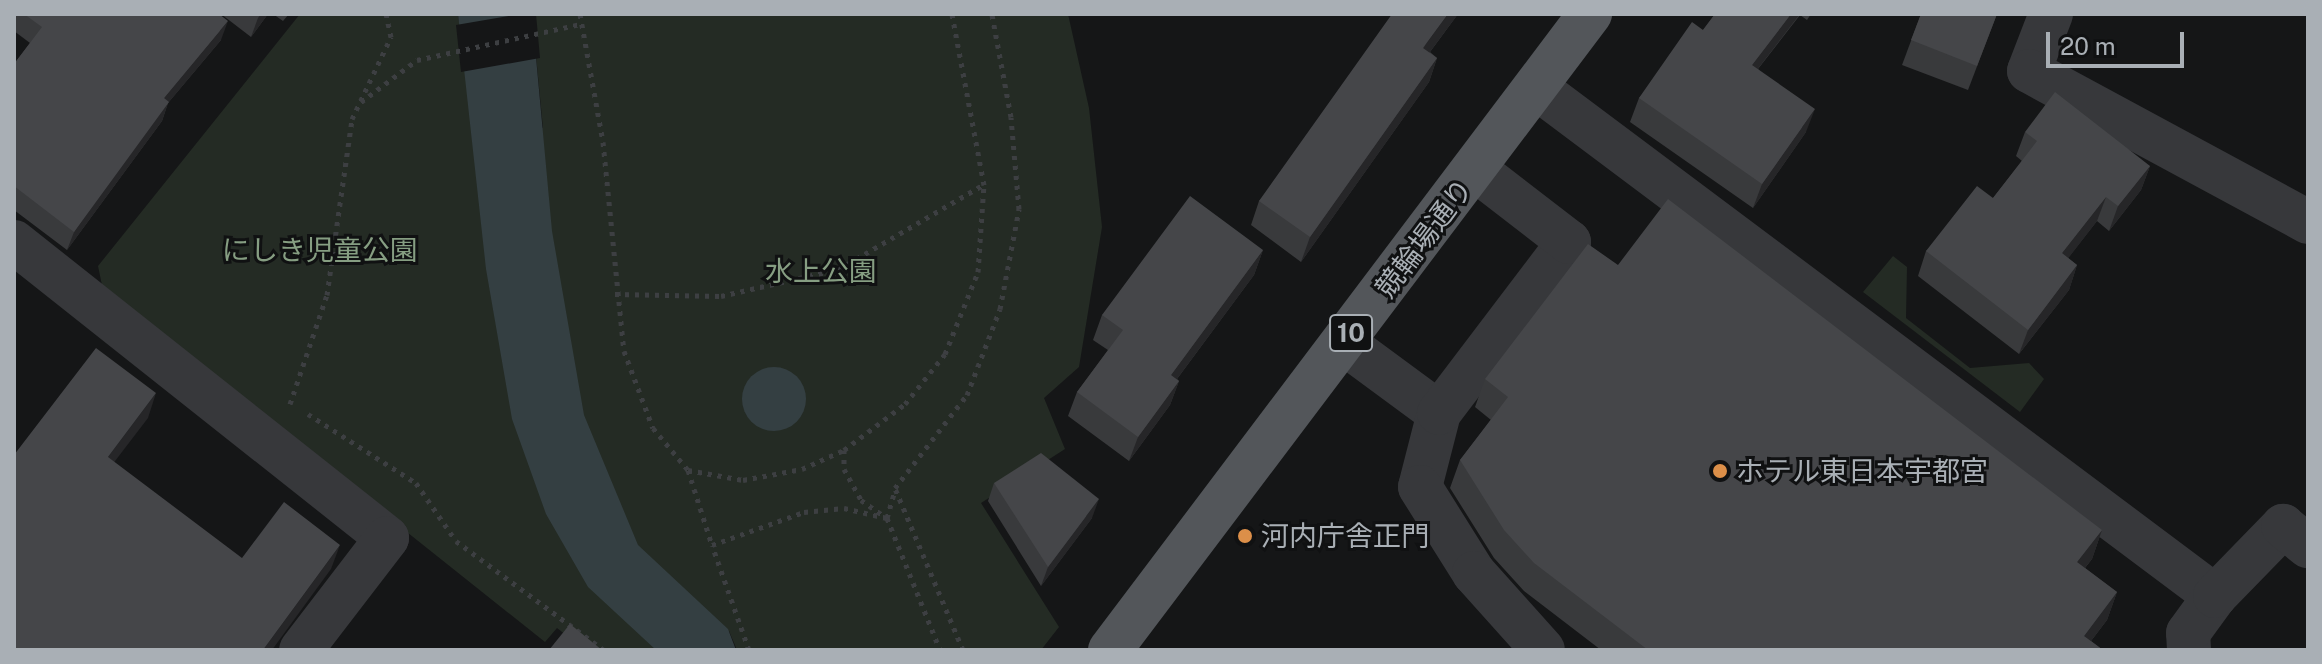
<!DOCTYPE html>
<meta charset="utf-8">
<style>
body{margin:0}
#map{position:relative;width:2322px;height:664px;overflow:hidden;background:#151617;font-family:"Public Sans","Noto Sans JP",sans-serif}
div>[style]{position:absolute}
.green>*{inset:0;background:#242b24}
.water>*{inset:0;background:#343f42}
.round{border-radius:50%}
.pier>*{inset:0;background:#151617}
.path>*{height:5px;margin-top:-2.5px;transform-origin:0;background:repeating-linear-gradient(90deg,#3d3f42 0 4px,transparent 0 10px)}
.minor>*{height:44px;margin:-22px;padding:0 22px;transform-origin:22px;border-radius:22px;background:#37383b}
.major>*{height:44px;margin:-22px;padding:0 22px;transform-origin:22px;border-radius:22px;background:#53565a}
.wall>*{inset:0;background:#393a3c}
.shaded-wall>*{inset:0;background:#262628}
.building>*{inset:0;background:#454649}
.dots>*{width:22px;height:22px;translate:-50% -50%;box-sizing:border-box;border:4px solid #101112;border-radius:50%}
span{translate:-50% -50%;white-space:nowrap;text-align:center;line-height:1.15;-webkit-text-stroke:6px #101112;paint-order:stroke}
.shield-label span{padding:2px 6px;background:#101112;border:2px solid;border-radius:6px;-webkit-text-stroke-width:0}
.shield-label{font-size:26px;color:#a9afb5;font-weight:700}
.street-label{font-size:28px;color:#a9afb5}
.park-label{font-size:28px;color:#869e82}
.poi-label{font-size:28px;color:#a9afb5}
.left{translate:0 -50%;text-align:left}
.frame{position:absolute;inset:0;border:16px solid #a9afb5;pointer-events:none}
.scale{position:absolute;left:2046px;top:32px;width:138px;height:36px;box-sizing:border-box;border:4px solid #a9afb5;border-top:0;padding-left:10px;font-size:24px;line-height:28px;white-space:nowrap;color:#a9afb5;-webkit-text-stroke:6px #101112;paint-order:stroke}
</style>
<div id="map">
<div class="green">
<i style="clip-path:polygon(300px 14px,458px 14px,467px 86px,543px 128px,532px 14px,1068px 14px,1089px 108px,1102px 227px,1079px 367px,1044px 398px,1065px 449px,981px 503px,1059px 627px,1041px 650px,737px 650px,729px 631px,729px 650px,585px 650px,557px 628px,545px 642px,103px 290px,98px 266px)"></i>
<i style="clip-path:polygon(1893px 256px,1907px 267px,1906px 318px,1970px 368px,2029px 363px,2044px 379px,2020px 412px,1863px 292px)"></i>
</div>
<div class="water">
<i style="clip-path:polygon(458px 14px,532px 14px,552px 231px,584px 415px,638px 545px,728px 629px,736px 650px,656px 650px,588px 587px,546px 514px,512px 419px,486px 269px)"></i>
<i class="round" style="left:742px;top:367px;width:64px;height:64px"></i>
</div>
<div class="pier">
<i style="clip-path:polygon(521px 14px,536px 14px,540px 58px,461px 72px,456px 25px)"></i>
</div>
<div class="path">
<i style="left:580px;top:14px;width:130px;rotate:79.8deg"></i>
<i style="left:603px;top:142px;width:210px;rotate:84.3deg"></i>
<i style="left:624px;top:351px;width:82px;rotate:69.4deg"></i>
<i style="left:653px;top:428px;width:55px;rotate:50.2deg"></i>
<i style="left:688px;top:470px;width:56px;rotate:10.3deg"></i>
<i style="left:743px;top:480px;width:60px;rotate:-10.6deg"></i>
<i style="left:802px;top:469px;width:46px;rotate:-24.3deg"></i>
<i style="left:844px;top:450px;width:76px;rotate:-37deg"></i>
<i style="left:905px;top:404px;width:64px;rotate:-51.3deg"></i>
<i style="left:945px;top:354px;width:88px;rotate:-68.1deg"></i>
<i style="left:978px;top:272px;width:87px;rotate:-86.1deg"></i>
<i style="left:984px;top:185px;width:174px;rotate:-100.6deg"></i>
<i style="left:361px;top:102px;width:70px;rotate:-36.9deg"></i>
<i style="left:417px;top:60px;width:168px;rotate:-12.4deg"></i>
<i style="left:615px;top:294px;width:106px;rotate:1.1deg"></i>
<i style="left:721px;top:296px;width:121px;rotate:-12.9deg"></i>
<i style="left:839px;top:269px;width:167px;rotate:-30.3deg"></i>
<i style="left:290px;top:404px;width:115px;rotate:-71.3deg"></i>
<i style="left:327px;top:295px;width:178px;rotate:-81.9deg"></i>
<i style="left:352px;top:119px;width:91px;rotate:-64.6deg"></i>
<i style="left:391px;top:37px;width:24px;rotate:-102deg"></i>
<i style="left:308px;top:414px;width:128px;rotate:32.6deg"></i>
<i style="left:416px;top:483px;width:70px;rotate:55.4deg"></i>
<i style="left:456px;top:541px;width:184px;rotate:36.4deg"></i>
<i style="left:844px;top:450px;width:19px;rotate:90deg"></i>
<i style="left:844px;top:469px;width:35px;rotate:61deg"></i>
<i style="left:861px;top:500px;width:32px;rotate:35deg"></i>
<i style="left:887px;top:518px;width:29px;rotate:-74deg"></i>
<i style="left:688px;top:470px;width:79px;rotate:72.3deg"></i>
<i style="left:749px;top:650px;width:111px;rotate:-109.4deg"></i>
<i style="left:712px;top:545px;width:98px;rotate:-19.7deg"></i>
<i style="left:804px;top:512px;width:40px;rotate:-5.7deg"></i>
<i style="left:844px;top:508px;width:44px;rotate:13.1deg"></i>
<i style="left:887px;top:518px;width:142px;rotate:68.1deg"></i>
<i style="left:963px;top:650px;width:176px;rotate:-112.8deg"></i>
<i style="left:895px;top:488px;width:118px;rotate:-52.3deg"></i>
<i style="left:967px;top:395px;width:92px;rotate:-69deg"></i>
<i style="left:1000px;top:309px;width:102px;rotate:-79.2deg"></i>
<i style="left:1019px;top:209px;width:92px;rotate:-95deg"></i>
<i style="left:1011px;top:117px;width:105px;rotate:-100.5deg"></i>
</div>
<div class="minor">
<i style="left:2051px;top:14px;width:61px;rotate:111.1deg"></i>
<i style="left:2029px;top:71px;width:317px;rotate:28.4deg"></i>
<i style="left:1538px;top:89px;width:846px;rotate:36.83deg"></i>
<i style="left:14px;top:242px;width:476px;rotate:38.4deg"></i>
<i style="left:387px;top:538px;width:141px;rotate:127.5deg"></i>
<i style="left:1344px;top:343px;width:118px;rotate:36.4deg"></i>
<i style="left:1439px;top:413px;width:76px;rotate:104.4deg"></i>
<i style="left:1420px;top:487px;width:102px;rotate:57.9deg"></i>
<i style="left:1474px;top:573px;width:103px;rotate:48.1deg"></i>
<i style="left:1439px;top:413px;width:215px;rotate:-52.8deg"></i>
<i style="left:1569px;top:242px;width:118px;rotate:-142.3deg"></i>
<i style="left:2189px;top:650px;width:17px;rotate:-93deg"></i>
<i style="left:2188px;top:633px;width:46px;rotate:-53.9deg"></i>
<i style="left:2215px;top:596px;width:98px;rotate:-45.8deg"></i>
<i style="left:2283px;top:526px;width:32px;rotate:39deg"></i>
</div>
<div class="major">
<i style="left:1110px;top:650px;width:797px;rotate:-52.96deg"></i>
</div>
<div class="wall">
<i style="clip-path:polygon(14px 14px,219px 14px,221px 40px,168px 103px,162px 121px,67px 250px,14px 210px,14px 64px,30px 43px,14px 31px)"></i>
<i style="clip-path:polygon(221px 14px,268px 14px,251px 37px)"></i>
<i style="clip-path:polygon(273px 14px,289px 14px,283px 21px)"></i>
<i style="clip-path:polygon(1458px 14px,1430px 52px,1437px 58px,1429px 82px,1301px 262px,1251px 225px,1259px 201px)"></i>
<i style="clip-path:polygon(1715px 14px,1811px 14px,1807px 20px,1800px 15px,1758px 69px,1806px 132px,1753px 208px,1630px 122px,1639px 98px,1703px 30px)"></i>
<i style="clip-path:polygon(1921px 14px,1997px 14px,1968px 90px,1902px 65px)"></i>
<i style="clip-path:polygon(2025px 132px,2150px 166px,2141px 190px,2109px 231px,2097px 221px,2068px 258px,2077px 265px,2069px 290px,2019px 354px,1918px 276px,1926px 251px,1993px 198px,2022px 161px,2016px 156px)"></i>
<i style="clip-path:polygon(1263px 250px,1254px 275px,1177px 379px,1179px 381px,1170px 405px,1129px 461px,1068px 416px,1077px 392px,1108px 350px,1093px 340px,1102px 315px)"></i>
<i style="clip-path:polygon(1618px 265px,2102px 530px,2092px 559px,2085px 568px,2117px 592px,2107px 620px,2091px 641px,2103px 650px,1601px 650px,1524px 591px,1494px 558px,1450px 488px,1460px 460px,1491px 420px,1475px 407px,1485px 379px)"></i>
<i style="clip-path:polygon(994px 483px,1092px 518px,1041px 586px,988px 501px)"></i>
</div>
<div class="shaded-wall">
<i style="clip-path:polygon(261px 14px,268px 14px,251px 37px,258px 18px)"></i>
<i style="clip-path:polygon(1448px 14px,1458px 14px,1415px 72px,1423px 48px)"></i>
<i style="clip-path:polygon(1791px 14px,1800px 14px,1743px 88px,1752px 65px)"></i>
<i style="clip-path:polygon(228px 21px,221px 40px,168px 103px,162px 121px,67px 250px,74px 232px,164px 98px)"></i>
<i style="clip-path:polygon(1437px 58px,1429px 82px,1301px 262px,1310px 237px)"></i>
<i style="clip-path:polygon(1815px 109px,1806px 132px,1753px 208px,1762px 184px)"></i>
<i style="clip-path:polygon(2150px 166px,2141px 190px,2109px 231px,2118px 206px)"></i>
<i style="clip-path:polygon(2106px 197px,2097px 221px,2053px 278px,2062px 253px)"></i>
<i style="clip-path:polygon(1263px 250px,1254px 275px,1162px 399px,1171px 375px)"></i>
<i style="clip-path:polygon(2077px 265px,2069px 290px,2019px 354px,2028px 330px)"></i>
<i style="clip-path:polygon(1179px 381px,1170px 405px,1129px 461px,1138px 437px)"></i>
<i style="clip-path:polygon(156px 393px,148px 418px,99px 482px,108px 457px)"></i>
<i style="clip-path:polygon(1099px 499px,1092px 518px,1041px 586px,1048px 567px)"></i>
<i style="clip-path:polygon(2102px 530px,2092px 559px,2067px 590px,2077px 562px)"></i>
<i style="clip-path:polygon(340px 545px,331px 569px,272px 650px,263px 650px)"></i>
<i style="clip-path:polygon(2117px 592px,2107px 620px,2084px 650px,2084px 636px)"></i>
</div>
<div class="building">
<i style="clip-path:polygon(24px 14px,219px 14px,228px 21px,164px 98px,169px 102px,74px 232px,14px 186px,14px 64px,42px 27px)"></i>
<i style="clip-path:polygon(1392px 14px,1448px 14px,1423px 48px,1437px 58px,1310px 237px,1259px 201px)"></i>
<i style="clip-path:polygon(1715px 14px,1791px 14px,1752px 65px,1815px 109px,1762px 184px,1639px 98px,1692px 22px,1703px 30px)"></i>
<i style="clip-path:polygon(1921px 14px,1997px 14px,1977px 66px,1911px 40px)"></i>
<i style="clip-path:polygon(2055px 92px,2150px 166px,2118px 206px,2106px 197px,2062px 253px,2077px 265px,2028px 330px,1926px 251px,1977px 186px,1993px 198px,2037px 141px,2025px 132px)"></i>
<i style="clip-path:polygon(1190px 196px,1263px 250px,1171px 375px,1179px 381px,1138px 437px,1077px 392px,1123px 330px,1102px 315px)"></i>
<i style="clip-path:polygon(1668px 199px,2102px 530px,2077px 562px,2117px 592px,2084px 636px,2103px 650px,1648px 650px,1534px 563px,1504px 530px,1460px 460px,1508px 397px,1485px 379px,1588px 244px,1618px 265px)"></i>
<i style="clip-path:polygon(96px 348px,156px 393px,108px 457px,242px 558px,284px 502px,340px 545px,263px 650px,14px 650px,14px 455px)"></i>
<i style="clip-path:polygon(1041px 453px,1099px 499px,1048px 567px,994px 483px)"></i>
<i style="clip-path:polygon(570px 624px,602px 650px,549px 650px)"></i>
</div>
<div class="dots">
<i style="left:1720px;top:471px;background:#dc8f49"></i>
<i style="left:1245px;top:536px;background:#dc8f49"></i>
</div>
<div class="shield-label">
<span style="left:1351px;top:333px">10</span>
</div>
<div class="street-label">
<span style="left:1424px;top:238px;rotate:-53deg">競輪場通り</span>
</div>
<div class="park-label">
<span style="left:320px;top:250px">にしき児童公園</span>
<span style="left:821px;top:271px">水上公園</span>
</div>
<div class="poi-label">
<span class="left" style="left:1736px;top:471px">ホテル東日本宇都宮</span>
<span class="left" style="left:1261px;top:536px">河内庁舎正門</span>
</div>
<div class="frame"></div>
<div class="scale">20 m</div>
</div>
